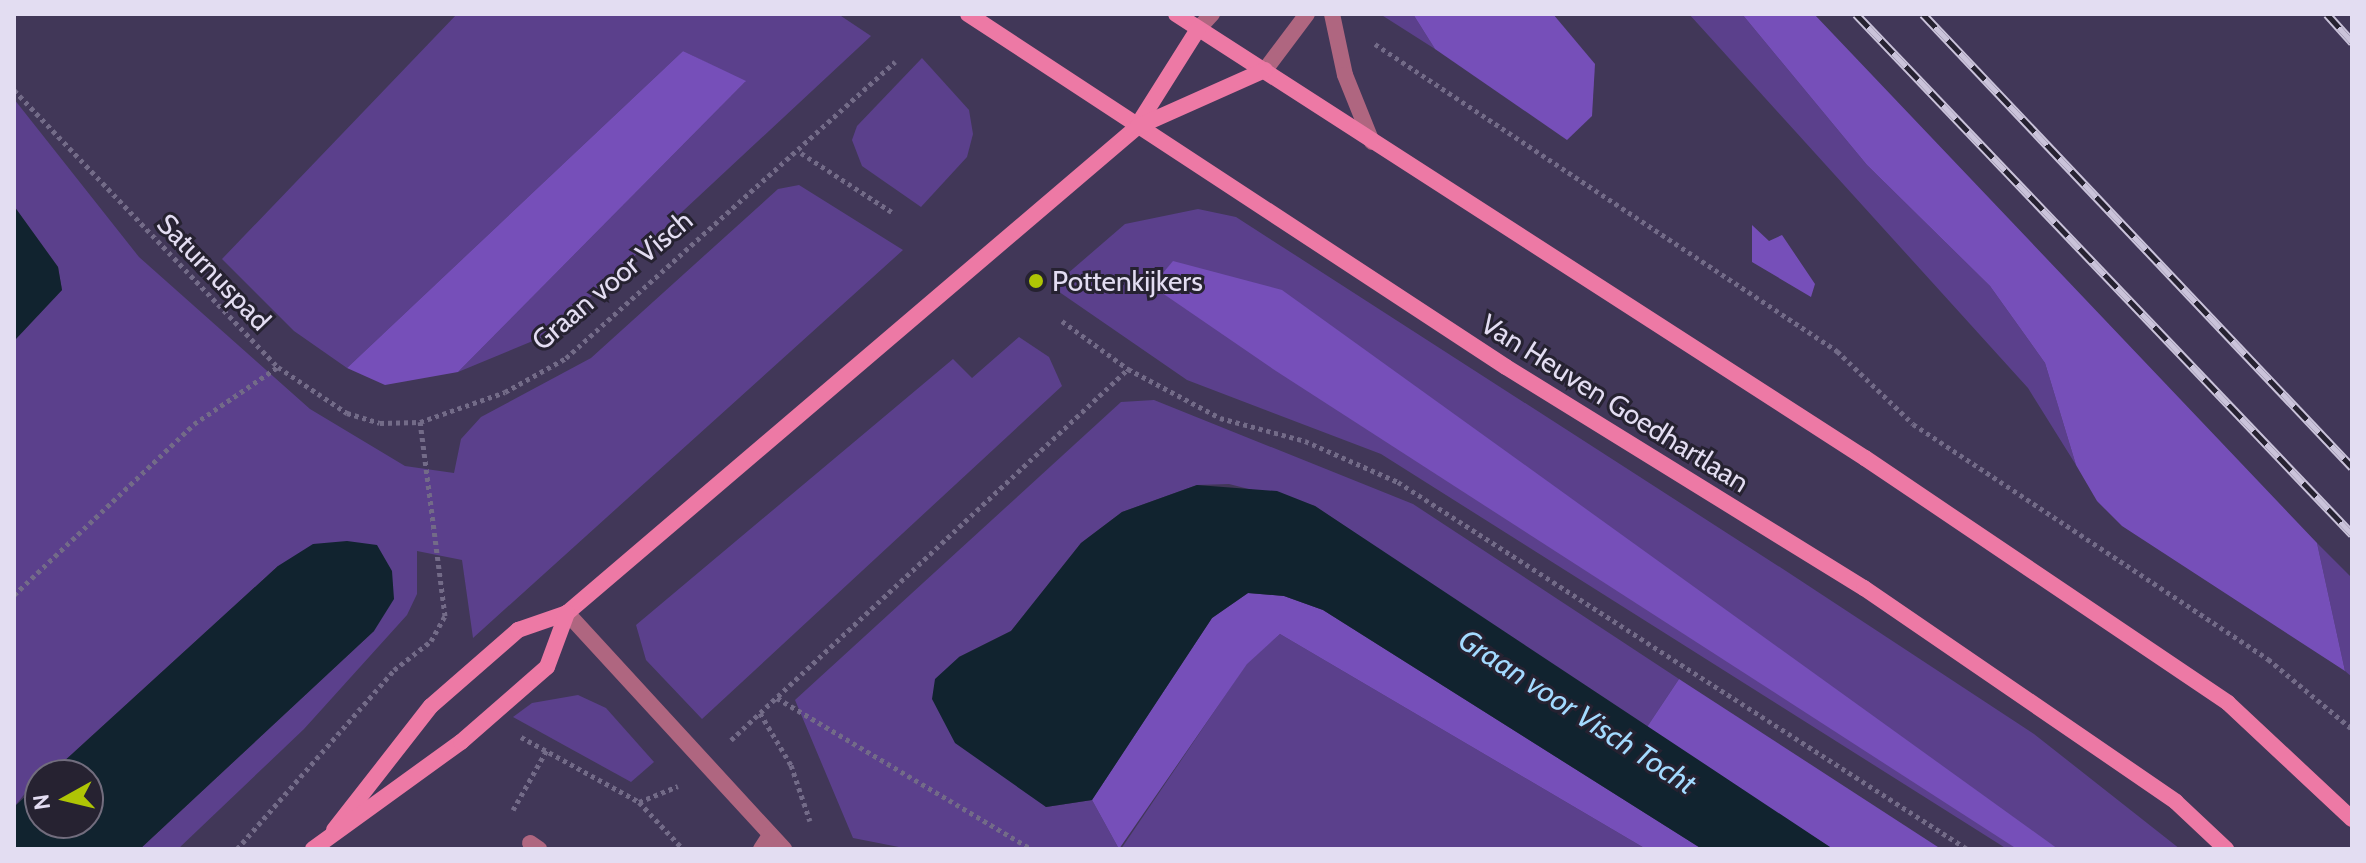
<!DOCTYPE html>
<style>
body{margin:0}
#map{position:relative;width:2366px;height:863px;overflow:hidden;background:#413758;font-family:Cabin,sans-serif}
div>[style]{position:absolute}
.green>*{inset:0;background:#5b408c}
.forest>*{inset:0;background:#764fb9}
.water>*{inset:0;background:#11232f}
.path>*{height:5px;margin-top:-2.5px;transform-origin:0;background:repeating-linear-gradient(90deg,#736b88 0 4px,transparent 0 8px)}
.lane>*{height:16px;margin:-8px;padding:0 8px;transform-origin:8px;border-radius:8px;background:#af6680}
.street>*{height:16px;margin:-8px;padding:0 8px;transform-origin:8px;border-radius:8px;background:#af6680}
.secondary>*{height:16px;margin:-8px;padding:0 8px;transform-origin:8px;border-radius:8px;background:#ed79a5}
.rail>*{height:9px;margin-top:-4.5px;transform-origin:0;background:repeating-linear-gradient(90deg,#262231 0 18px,#cac3da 0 36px);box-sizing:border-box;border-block:2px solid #cac3da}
.dots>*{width:22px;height:22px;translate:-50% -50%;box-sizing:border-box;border:4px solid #262231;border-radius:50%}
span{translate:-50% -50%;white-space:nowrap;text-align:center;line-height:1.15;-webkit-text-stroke:6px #262231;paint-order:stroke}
.street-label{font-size:28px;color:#e3ddf2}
.poi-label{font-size:28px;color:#e3ddf2}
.left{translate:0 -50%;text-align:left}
.water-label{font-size:30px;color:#a3daff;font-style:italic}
.frame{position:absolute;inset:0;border:16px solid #e3ddf2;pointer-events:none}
.north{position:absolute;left:24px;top:759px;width:80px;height:80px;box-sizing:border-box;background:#262231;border:2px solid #726d7e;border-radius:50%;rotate:262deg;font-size:22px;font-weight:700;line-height:32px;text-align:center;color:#e3ddf2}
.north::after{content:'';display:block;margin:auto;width:28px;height:36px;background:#afc505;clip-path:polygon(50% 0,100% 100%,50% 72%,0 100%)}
</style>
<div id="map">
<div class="green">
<i style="clip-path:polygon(457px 14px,838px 14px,871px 36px,552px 333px,458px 372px,745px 82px,683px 51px,347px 368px,294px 331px,222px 259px)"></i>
<i style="clip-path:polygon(1380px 14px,1413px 14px,1435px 49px)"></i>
<i style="clip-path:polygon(1689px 14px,1742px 14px,1867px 165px,1990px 286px,2045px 363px,2076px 465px,2028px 388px)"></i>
<i style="clip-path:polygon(922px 58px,969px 110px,973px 134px,967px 157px,921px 207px,862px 166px,852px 140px,857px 126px)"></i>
<i style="clip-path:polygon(14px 99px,139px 257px,310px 409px,405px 466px,454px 473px,461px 439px,481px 417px,591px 358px,778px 189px,799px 185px,903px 250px,473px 638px,462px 560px,417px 551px,417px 594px,407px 615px,304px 729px,178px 849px,140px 849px,374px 631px,278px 566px,49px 775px,40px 775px,14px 807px,14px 341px,62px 290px,58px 267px,14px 206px)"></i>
<i style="clip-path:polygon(1198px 209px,1236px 217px,1786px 571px,2034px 734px,2180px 849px,2007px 849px,1381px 454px,1187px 380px,1052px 287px,1125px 224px)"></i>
<i style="clip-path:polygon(1019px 337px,1049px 357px,1062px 386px,702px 719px,646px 660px,636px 625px,953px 359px,972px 378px)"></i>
<i style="clip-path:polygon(1154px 400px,1413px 504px,1679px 679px,1645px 730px,1315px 506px,1229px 484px,1197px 485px,1122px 512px,1081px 543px,1011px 631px,959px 657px,1046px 807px,1092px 800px,1119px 849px,909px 849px,853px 838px,795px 700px,1121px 402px)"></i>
<i style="clip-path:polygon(2317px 543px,2352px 578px,2352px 677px,2345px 671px)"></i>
<i style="clip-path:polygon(1280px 634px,1646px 849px,1121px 849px,1247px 663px)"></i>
<i style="clip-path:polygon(578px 695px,606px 708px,654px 762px,631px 782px,513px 717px,532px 703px)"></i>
</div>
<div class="forest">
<i style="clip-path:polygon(1413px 14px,1553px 14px,1595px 64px,1592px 116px,1567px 140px,1435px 49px)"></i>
<i style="clip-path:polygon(1742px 14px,1814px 14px,2317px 543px,2345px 671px,2122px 526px,2097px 501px,2076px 465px,2045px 363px,1990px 286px,1867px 165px)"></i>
<i style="clip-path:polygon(683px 51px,746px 81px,458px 372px,385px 385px,347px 368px)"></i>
<i style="clip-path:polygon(1752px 225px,1769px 241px,1782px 235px,1815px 284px,1811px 297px,1752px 262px)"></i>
<i style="clip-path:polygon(1173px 261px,1282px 290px,2058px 849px,2017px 849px,1276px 371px,1152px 286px)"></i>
<i style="clip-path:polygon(1248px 593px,1284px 596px,1323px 610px,1702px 849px,1646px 849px,1280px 634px,1247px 664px,1119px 849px,1092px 800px,1212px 618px)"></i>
<i style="clip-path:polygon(1679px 679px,1941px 849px,1833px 849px,1645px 730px)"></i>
</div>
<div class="water">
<i style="clip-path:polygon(14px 206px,58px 267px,62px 290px,14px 341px)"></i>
<i style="clip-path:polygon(1197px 485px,1277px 491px,1315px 506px,1833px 849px,1702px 849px,1323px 610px,1284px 596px,1248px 593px,1212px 618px,1092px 800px,1046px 807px,955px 743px,932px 699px,935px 679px,959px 657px,1011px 631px,1081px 543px,1122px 512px)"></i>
<i style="clip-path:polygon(347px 541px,377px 545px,392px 571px,394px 599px,374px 631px,140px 849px,14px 849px,14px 807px,40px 783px,40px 823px,88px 823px,88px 775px,49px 775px,278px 566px,313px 544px)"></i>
</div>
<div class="path">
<i style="left:1375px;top:44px;width:555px;rotate:33.6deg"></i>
<i style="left:1837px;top:351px;width:105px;rotate:43.8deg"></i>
<i style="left:1913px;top:424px;width:426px;rotate:33.5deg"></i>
<i style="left:2268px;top:659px;width:109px;rotate:39.8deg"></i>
<i style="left:14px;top:90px;width:383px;rotate:46.4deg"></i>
<i style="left:278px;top:367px;width:83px;rotate:33.7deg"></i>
<i style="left:347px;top:413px;width:34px;rotate:17deg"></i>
<i style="left:380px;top:423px;width:40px;rotate:-1.4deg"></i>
<i style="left:420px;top:422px;width:90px;rotate:-19.4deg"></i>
<i style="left:505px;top:392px;width:70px;rotate:-29.1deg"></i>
<i style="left:566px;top:358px;width:443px;rotate:-42deg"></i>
<i style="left:801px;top:153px;width:108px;rotate:33deg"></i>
<i style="left:1062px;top:321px;width:82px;rotate:36deg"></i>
<i style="left:1128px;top:369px;width:104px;rotate:28deg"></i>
<i style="left:1220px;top:418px;width:88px;rotate:15.1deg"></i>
<i style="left:1305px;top:441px;width:102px;rotate:23.8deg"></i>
<i style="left:1398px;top:482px;width:677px;rotate:32.82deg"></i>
<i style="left:14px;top:595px;width:248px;rotate:-43.5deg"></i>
<i style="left:194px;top:424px;width:102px;rotate:-34.2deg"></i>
<i style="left:777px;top:698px;width:295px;rotate:30.7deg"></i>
<i style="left:760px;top:713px;width:61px;rotate:59.2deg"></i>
<i style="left:791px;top:765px;width:59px;rotate:71.3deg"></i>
<i style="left:521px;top:737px;width:135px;rotate:28.8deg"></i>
<i style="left:639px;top:802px;width:64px;rotate:46.9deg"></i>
<i style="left:731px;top:740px;width:543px;rotate:-43.06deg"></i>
<i style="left:639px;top:802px;width:42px;rotate:-22.3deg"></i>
<i style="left:513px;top:810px;width:71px;rotate:-60.6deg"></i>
<i style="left:237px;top:849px;width:238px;rotate:-48.7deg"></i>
<i style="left:394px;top:670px;width:47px;rotate:-38.1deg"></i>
<i style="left:431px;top:641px;width:29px;rotate:-61deg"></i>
<i style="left:445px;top:616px;width:196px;rotate:-97.3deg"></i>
</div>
<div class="lane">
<i style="left:1332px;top:14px;width:62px;rotate:78deg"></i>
<i style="left:1345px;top:75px;width:72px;rotate:68.1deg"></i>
<i style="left:1198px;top:29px;width:21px;rotate:-47deg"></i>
<i style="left:1265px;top:70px;width:70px;rotate:-53.1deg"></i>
</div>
<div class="street">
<i style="left:567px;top:613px;width:321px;rotate:47.4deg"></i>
<i style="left:530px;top:843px;width:11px;rotate:34deg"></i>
<i style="left:761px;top:849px;width:17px;rotate:-57deg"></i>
</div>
<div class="secondary">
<i style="left:968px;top:14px;width:643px;rotate:33.27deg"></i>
<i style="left:1506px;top:367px;width:421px;rotate:31.7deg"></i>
<i style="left:1864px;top:588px;width:378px;rotate:34.4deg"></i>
<i style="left:2176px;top:802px;width:69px;rotate:43.2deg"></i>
<i style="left:1176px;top:14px;width:820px;rotate:32.8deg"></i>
<i style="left:1865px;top:458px;width:438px;rotate:34deg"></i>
<i style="left:2228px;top:703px;width:170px;rotate:43.1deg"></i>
<i style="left:1137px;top:126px;width:115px;rotate:-57.8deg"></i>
<i style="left:334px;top:830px;width:157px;rotate:-52deg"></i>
<i style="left:431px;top:706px;width:116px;rotate:-41.1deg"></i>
<i style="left:518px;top:630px;width:52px;rotate:-19.1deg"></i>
<i style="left:567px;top:613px;width:749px;rotate:-40.45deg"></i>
<i style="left:1137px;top:127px;width:140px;rotate:-24deg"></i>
<i style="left:313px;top:849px;width:183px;rotate:-35.9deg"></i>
<i style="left:461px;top:742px;width:114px;rotate:-41.1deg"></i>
<i style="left:547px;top:667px;width:58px;rotate:-69.7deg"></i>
</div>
<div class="rail">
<i style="left:1856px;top:14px;width:719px;rotate:46.35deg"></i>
<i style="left:1923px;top:14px;width:624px;rotate:46.56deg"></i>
<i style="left:2327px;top:14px;width:38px;rotate:48deg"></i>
</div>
<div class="dots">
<i style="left:1036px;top:281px;background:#afc505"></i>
</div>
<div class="street-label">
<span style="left:214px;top:272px;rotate:46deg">Saturnuspad</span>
<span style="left:612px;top:280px;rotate:-40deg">Graan voor Visch</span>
<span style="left:1615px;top:403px;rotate:32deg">Van Heuven Goedhartlaan</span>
</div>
<div class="poi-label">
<span class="left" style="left:1052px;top:281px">Pottenkijkers</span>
</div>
<div class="water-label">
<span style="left:1577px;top:712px;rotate:33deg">Graan voor Visch Tocht</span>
</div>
<div class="frame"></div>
<div class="north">N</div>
</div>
